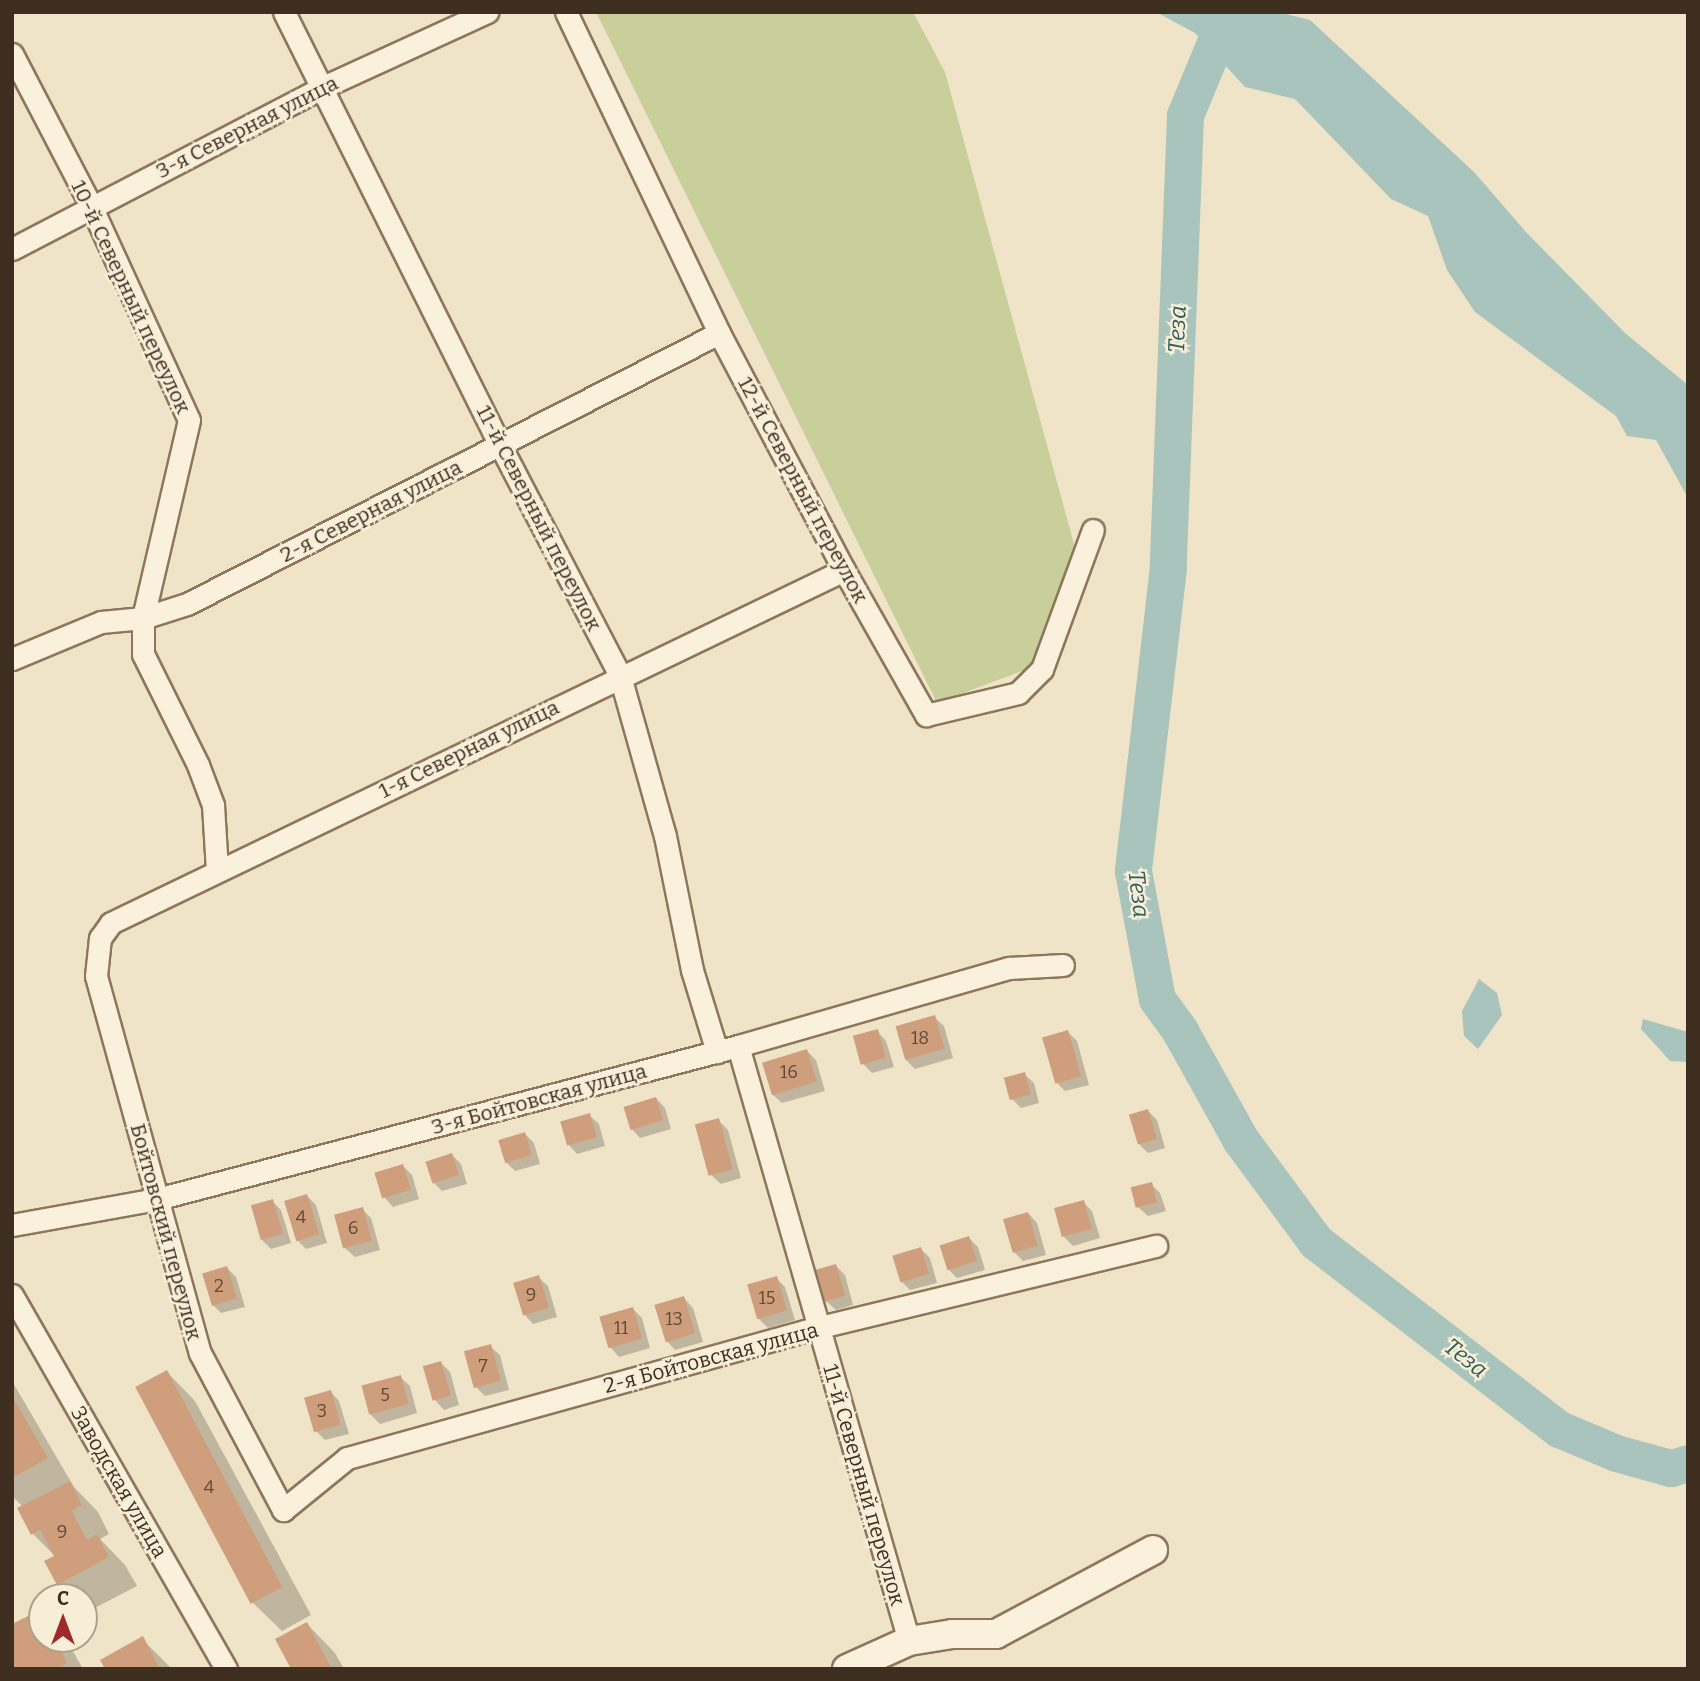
<!DOCTYPE html>
<meta charset="utf-8">
<style>
body{margin:0}
#map{position:relative;width:1700px;height:1681px;overflow:hidden;background:#f0e4c8;font-family:Bitter,serif}
div>[style]{position:absolute}
.green>*{inset:0;background:#c9cf9b}
.water>*{inset:0;background:#a9c4bc}
.shadow>*{inset:0;background:#0003}
.river>*{height:37px;margin:-18.5px;padding:0 18.5px;transform-origin:18.5px;border-radius:18.5px;background:#a9c4bc}
.building>*{inset:0;background:#cf9f7d;transform-origin:0 0}
.roads{filter:drop-shadow(2px 0 #8d765c) drop-shadow(-2px 0 #8d765c) drop-shadow(0 2px #8d765c) drop-shadow(0 -2px #8d765c)}
.minor>*{height:21px;margin:-10.5px;padding:0 10.5px;transform-origin:10.5px;border-radius:10.5px;background:#faf1dc}
.tertiary>*{height:28px;margin:-14px;padding:0 14px;transform-origin:14px;border-radius:14px;background:#faf1dc}
span{translate:-50% -50%;white-space:nowrap;text-align:center;line-height:1.15;-webkit-text-stroke:5px #f7eed8;paint-order:stroke}
.number-label{font-size:18px;color:#624a37}
.number-label span{-webkit-text-stroke-width:0}
.street-label{font-size:21px;color:#3d2e20}
.water-label{font-size:23px;color:#2f5d5a;font-style:italic}
.frame{position:absolute;inset:0;border:14px solid #3d2e20;pointer-events:none}
.north{position:absolute;left:28px;top:1583px;width:70px;height:70px;box-sizing:border-box;background:#f7eed8;border:2px solid #ada18e;border-radius:50%;rotate:0deg;font-size:19px;font-weight:700;line-height:28px;text-align:center;color:#3d2e20}
.north::after{content:'';display:block;margin:auto;width:24px;height:32px;background:#9e2a2b;clip-path:polygon(50% 0,100% 100%,50% 72%,0 100%)}
</style>
<div id="map">
<div class="green">
<i style="clip-path:polygon(596px 12px,913px 12px,945px 72px,1080px 566px,1043px 663px,937px 703px)"></i>
</div>
<div class="water">
<i style="clip-path:polygon(1156px 12px,1278px 12px,1310px 20px,1474px 172px,1526px 232px,1625px 333px,1688px 385px,1688px 498px,1656px 440px,1627px 436px,1616px 416px,1475px 312px,1447px 270px,1428px 216px,1391px 199px,1295px 99px,1245px 87px,1195px 33px)"></i>
<i style="clip-path:polygon(1479px 979px,1497px 993px,1502px 1015px,1478px 1049px,1464px 1036px,1462px 1011px)"></i>
<i style="clip-path:polygon(1643px 1019px,1688px 1032px,1688px 1062px,1670px 1061px,1641px 1029px)"></i>
</div>
<div class="shadow">
<i style="clip-path:polygon(934px 1017px,944px 1026px,953px 1058px,915px 1069px,906px 1060px,897px 1027px)"></i>
<i style="clip-path:polygon(877px 1031px,886px 1041px,894px 1067px,872px 1073px,863px 1064px)"></i>
<i style="clip-path:polygon(1068px 1032px,1077px 1041px,1089px 1085px,1065px 1091px,1056px 1082px)"></i>
<i style="clip-path:polygon(807px 1051px,816px 1060px,825px 1091px,782px 1103px,772px 1094px)"></i>
<i style="clip-path:polygon(1024px 1074px,1034px 1083px,1039px 1103px,1021px 1108px,1012px 1099px)"></i>
<i style="clip-path:polygon(656px 1098px,665px 1108px,671px 1129px,640px 1138px,631px 1128px)"></i>
<i style="clip-path:polygon(1148px 1111px,1157px 1120px,1165px 1148px,1148px 1153px,1139px 1144px)"></i>
<i style="clip-path:polygon(589px 1115px,599px 1124px,605px 1146px,577px 1154px,568px 1144px)"></i>
<i style="clip-path:polygon(718px 1120px,728px 1130px,741px 1178px,721px 1184px,711px 1175px)"></i>
<i style="clip-path:polygon(525px 1134px,534px 1143px,540px 1164px,515px 1171px,506px 1162px)"></i>
<i style="clip-path:polygon(452px 1155px,461px 1164px,467px 1184px,442px 1191px,433px 1182px)"></i>
<i style="clip-path:polygon(403px 1166px,412px 1175px,419px 1199px,393px 1207px,384px 1197px)"></i>
<i style="clip-path:polygon(1151px 1184px,1160px 1193px,1166px 1211px,1148px 1216px,1138px 1207px)"></i>
<i style="clip-path:polygon(307px 1196px,316px 1205px,327px 1243px,306px 1249px,297px 1240px)"></i>
<i style="clip-path:polygon(272px 1201px,281px 1210px,291px 1243px,271px 1249px,262px 1240px)"></i>
<i style="clip-path:polygon(1083px 1202px,1092px 1211px,1100px 1238px,1073px 1246px,1064px 1237px)"></i>
<i style="clip-path:polygon(362px 1209px,371px 1218px,380px 1250px,355px 1257px,345px 1248px)"></i>
<i style="clip-path:polygon(1028px 1213px,1037px 1223px,1046px 1255px,1023px 1261px,1014px 1252px)"></i>
<i style="clip-path:polygon(969px 1238px,978px 1247px,985px 1270px,957px 1278px,948px 1269px)"></i>
<i style="clip-path:polygon(921px 1249px,930px 1258px,937px 1283px,910px 1290px,901px 1281px)"></i>
<i style="clip-path:polygon(836px 1266px,845px 1275px,853px 1305px,836px 1310px,826px 1301px)"></i>
<i style="clip-path:polygon(227px 1268px,236px 1277px,245px 1307px,221px 1313px,212px 1304px)"></i>
<i style="clip-path:polygon(538px 1277px,548px 1286px,557px 1317px,533px 1324px,524px 1314px)"></i>
<i style="clip-path:polygon(776px 1278px,785px 1287px,795px 1320px,768px 1328px,759px 1319px)"></i>
<i style="clip-path:polygon(684px 1298px,693px 1308px,703px 1342px,675px 1350px,666px 1340px)"></i>
<i style="clip-path:polygon(633px 1309px,642px 1318px,650px 1348px,619px 1357px,610px 1347px)"></i>
<i style="clip-path:polygon(490px 1346px,500px 1355px,509px 1390px,485px 1396px,476px 1387px)"></i>
<i style="clip-path:polygon(441px 1363px,450px 1372px,459px 1405px,444px 1410px,435px 1400px)"></i>
<i style="clip-path:polygon(167px 1372px,195px 1401px,311px 1615px,282px 1631px,253px 1603px)"></i>
<i style="clip-path:polygon(400px 1377px,410px 1386px,417px 1413px,380px 1424px,371px 1415px,363px 1387px)"></i>
<i style="clip-path:polygon(12px 1381px,74px 1487px,98px 1512px,109px 1534px,100px 1539px,125px 1565px,137px 1586px,87px 1612px,84px 1597px,72px 1597px,58px 1584px,56px 1557px,33px 1534px,20px 1509px,23px 1507px,12px 1496px)"></i>
<i style="clip-path:polygon(330px 1391px,339px 1401px,349px 1434px,325px 1440px,316px 1431px)"></i>
<i style="clip-path:polygon(39px 1612px,42px 1639px,66px 1639px,83px 1669px,12px 1669px)"></i>
<i style="clip-path:polygon(307px 1624px,335px 1653px,344px 1669px,293px 1669px)"></i>
<i style="clip-path:polygon(142px 1639px,172px 1669px,107px 1669px)"></i>
</div>
<div class="river">
<i style="left:1224px;top:21px;width:102px;rotate:112.5deg"></i>
<i style="left:1185px;top:115px;width:452px;rotate:92.2deg"></i>
<i style="left:1168px;top:567px;width:306px;rotate:96.6deg"></i>
<i style="left:1133px;top:871px;width:130px;rotate:79.4deg"></i>
<i style="left:1157px;top:999px;width:39px;rotate:54deg"></i>
<i style="left:1180px;top:1031px;width:124px;rotate:60.9deg"></i>
<i style="left:1240px;top:1139px;width:128px;rotate:53.6deg"></i>
<i style="left:1316px;top:1242px;width:307px;rotate:37.6deg"></i>
<i style="left:1559px;top:1429px;width:62px;rotate:22.8deg"></i>
<i style="left:1616px;top:1453px;width:57px;rotate:15.3deg"></i>
<i style="left:1671px;top:1468px;width:18px;rotate:-16deg"></i>
</div>
<div class="building">
<i style="left:935px;top:1015px;width:35px;height:41px;rotate:74deg"></i>
<i style="left:878px;top:1029px;width:30px;height:26px;rotate:75deg"></i>
<i style="left:1068px;top:1030px;width:48px;height:27px;rotate:74deg"></i>
<i style="left:807px;top:1049px;width:34px;height:47px;rotate:73deg"></i>
<i style="left:1025px;top:1072px;width:23px;height:22px;rotate:75deg"></i>
<i style="left:656px;top:1097px;width:24px;height:34px;rotate:73deg"></i>
<i style="left:1148px;top:1109px;width:31px;height:20px;rotate:73deg"></i>
<i style="left:590px;top:1113px;width:25px;height:31px;rotate:74deg"></i>
<i style="left:719px;top:1118px;width:53px;height:25px;rotate:75deg"></i>
<i style="left:525px;top:1132px;width:24px;height:28px;rotate:73deg"></i>
<i style="left:452px;top:1153px;width:23px;height:28px;rotate:72deg"></i>
<i style="left:403px;top:1164px;width:27px;height:30px;rotate:73deg"></i>
<i style="left:1152px;top:1182px;width:21px;height:22px;rotate:76deg"></i>
<i style="left:307px;top:1194px;width:42px;height:24px;rotate:73deg"></i>
<i style="left:273px;top:1199px;width:36px;height:23px;rotate:74deg"></i>
<i style="left:1084px;top:1200px;width:30px;height:31px;rotate:75deg"></i>
<i style="left:363px;top:1207px;width:35px;height:30px;rotate:75deg"></i>
<i style="left:1028px;top:1212px;width:35px;height:26px;rotate:74deg"></i>
<i style="left:969px;top:1236px;width:26px;height:31px;rotate:72deg"></i>
<i style="left:921px;top:1247px;width:28px;height:30px;rotate:73deg"></i>
<i style="left:836px;top:1264px;width:33px;height:21px;rotate:74deg"></i>
<i style="left:227px;top:1266px;width:34px;height:26px;rotate:73deg"></i>
<i style="left:539px;top:1275px;width:34px;height:27px;rotate:73deg"></i>
<i style="left:777px;top:1276px;width:36px;height:31px;rotate:74deg"></i>
<i style="left:684px;top:1296px;width:39px;height:31px;rotate:73deg"></i>
<i style="left:633px;top:1307px;width:33px;height:35px;rotate:74deg"></i>
<i style="left:491px;top:1344px;width:38px;height:28px;rotate:75deg"></i>
<i style="left:441px;top:1361px;width:36px;height:19px;rotate:74deg"></i>
<i style="left:167px;top:1370px;width:246px;height:36px;rotate:62deg"></i>
<i style="left:401px;top:1375px;width:30px;height:41px;rotate:75deg"></i>
<i style="left:331px;top:1390px;width:36px;height:28px;rotate:74deg"></i>
<i style="clip-path:polygon(12px 1396px,48px 1458px,12px 1478px)"></i>
<i style="clip-path:polygon(70px 1481px,82px 1505px,72px 1511px,87px 1540px,97px 1534px,109px 1557px,57px 1585px,44px 1561px,54px 1556px,40px 1530px,31px 1535px,17px 1508px)"></i>
<i style="clip-path:polygon(40px 1610px,42px 1639px,55px 1639px,67px 1663px,56px 1669px,12px 1669px,12px 1624px)"></i>
<i style="clip-path:polygon(307px 1622px,332px 1669px,291px 1669px,275px 1639px)"></i>
<i style="clip-path:polygon(143px 1636px,160px 1669px,105px 1669px,100px 1660px)"></i>
</div>
<div class="roads">
<div class="minor">
<i style="left:284px;top:12px;width:484px;rotate:63.5deg"></i>
<i style="left:500px;top:445px;width:260px;rotate:62.5deg"></i>
<i style="left:620px;top:676px;width:166px;rotate:74.3deg"></i>
<i style="left:665px;top:836px;width:137px;rotate:78.6deg"></i>
<i style="left:692px;top:970px;width:86px;rotate:73deg"></i>
<i style="left:566px;top:12px;width:356px;rotate:64.5deg"></i>
<i style="left:719px;top:333px;width:268px;rotate:62.2deg"></i>
<i style="left:844px;top:570px;width:167px;rotate:60.5deg"></i>
<i style="left:926px;top:715px;width:95px;rotate:-13.4deg"></i>
<i style="left:1018px;top:693px;width:34px;rotate:-45deg"></i>
<i style="left:1042px;top:669px;width:148px;rotate:-69.9deg"></i>
<i style="left:12px;top:54px;width:171px;rotate:62.5deg"></i>
<i style="left:91px;top:206px;width:235px;rotate:65.4deg"></i>
<i style="left:189px;top:420px;width:203px;rotate:103.1deg"></i>
<i style="left:143px;top:618px;width:36px;rotate:90deg"></i>
<i style="left:143px;top:654px;width:124px;rotate:63.6deg"></i>
<i style="left:198px;top:765px;width:43px;rotate:69.4deg"></i>
<i style="left:213px;top:805px;width:65px;rotate:86.5deg"></i>
<i style="left:12px;top:249px;width:348px;rotate:-27.5deg"></i>
<i style="left:321px;top:88px;width:183px;rotate:-24.6deg"></i>
<i style="left:844px;top:570px;width:814px;rotate:154.29deg"></i>
<i style="left:111px;top:923px;width:19px;rotate:126deg"></i>
<i style="left:100px;top:938px;width:38px;rotate:96deg"></i>
<i style="left:96px;top:976px;width:391px;rotate:74.6deg"></i>
<i style="left:200px;top:1353px;width:178px;rotate:62.1deg"></i>
<i style="left:283px;top:1510px;width:82px;rotate:-39.1deg"></i>
<i style="left:347px;top:1458px;width:491px;rotate:-15.5deg"></i>
<i style="left:820px;top:1327px;width:346px;rotate:-13.6deg"></i>
<i style="left:12px;top:659px;width:96px;rotate:-22.6deg"></i>
<i style="left:101px;top:622px;width:42px;rotate:-5.4deg"></i>
<i style="left:143px;top:618px;width:46px;rotate:-17.7deg"></i>
<i style="left:187px;top:604px;width:597px;rotate:-26.99deg"></i>
<i style="left:738px;top:1046px;width:619px;rotate:73.97deg"></i>
<i style="left:12px;top:1225px;width:147px;rotate:-10.2deg"></i>
<i style="left:157px;top:1199px;width:601px;rotate:-14.75deg"></i>
<i style="left:738px;top:1046px;width:282px;rotate:-16.1deg"></i>
<i style="left:1009px;top:968px;width:54px;rotate:-3.2deg"></i>
<i style="left:12px;top:1295px;width:431px;rotate:60.2deg"></i>
</div>
<div class="tertiary">
<i style="left:847px;top:1669px;width:68px;rotate:-24.3deg"></i>
<i style="left:909px;top:1641px;width:44px;rotate:-9.2deg"></i>
<i style="left:952px;top:1634px;width:44px"></i>
<i style="left:996px;top:1634px;width:178px;rotate:-28.1deg"></i>
</div>
</div>
<div class="number-label">
<span style="left:920px;top:1038px">18</span>
<span style="left:789px;top:1072px">16</span>
<span style="left:301px;top:1217px">4</span>
<span style="left:353px;top:1228px">6</span>
<span style="left:219px;top:1286px">2</span>
<span style="left:531px;top:1295px">9</span>
<span style="left:767px;top:1298px">15</span>
<span style="left:674px;top:1319px">13</span>
<span style="left:621px;top:1328px">11</span>
<span style="left:483px;top:1366px">7</span>
<span style="left:385px;top:1395px">5</span>
<span style="left:322px;top:1411px">3</span>
<span style="left:209px;top:1487px">4</span>
<span style="left:62px;top:1532px">9</span>
</div>
<div class="street-label">
<span style="left:247px;top:127px;rotate:-27deg">3-я Северная улица</span>
<span style="left:131px;top:297px;rotate:65deg">10-й Северный переулок</span>
<span style="left:803px;top:490px;rotate:62deg">12-й Северный переулок</span>
<span style="left:371px;top:511px;rotate:-27deg">2-я Северная улица</span>
<span style="left:539px;top:518px;rotate:63deg">11-й Северный переулок</span>
<span style="left:469px;top:749px;rotate:-26deg">1-я Северная улица</span>
<span style="left:539px;top:1099px;rotate:-15deg">3-я Бойтовская улица</span>
<span style="left:166px;top:1232px;rotate:75deg">Бойтовский переулок</span>
<span style="left:711px;top:1358px;rotate:-15deg">2-я Бойтовская улица</span>
<span style="left:119px;top:1482px;rotate:60deg">Заводская улица</span>
<span style="left:864px;top:1485px;rotate:74deg">11-й Северный переулок</span>
</div>
<div class="water-label">
<span style="left:1177px;top:329px;rotate:-88deg">Теза</span>
<span style="left:1139px;top:894px;rotate:83deg">Теза</span>
<span style="left:1466px;top:1358px;rotate:38deg">Теза</span>
</div>
<div class="frame"></div>
<div class="north">С</div>
</div>
